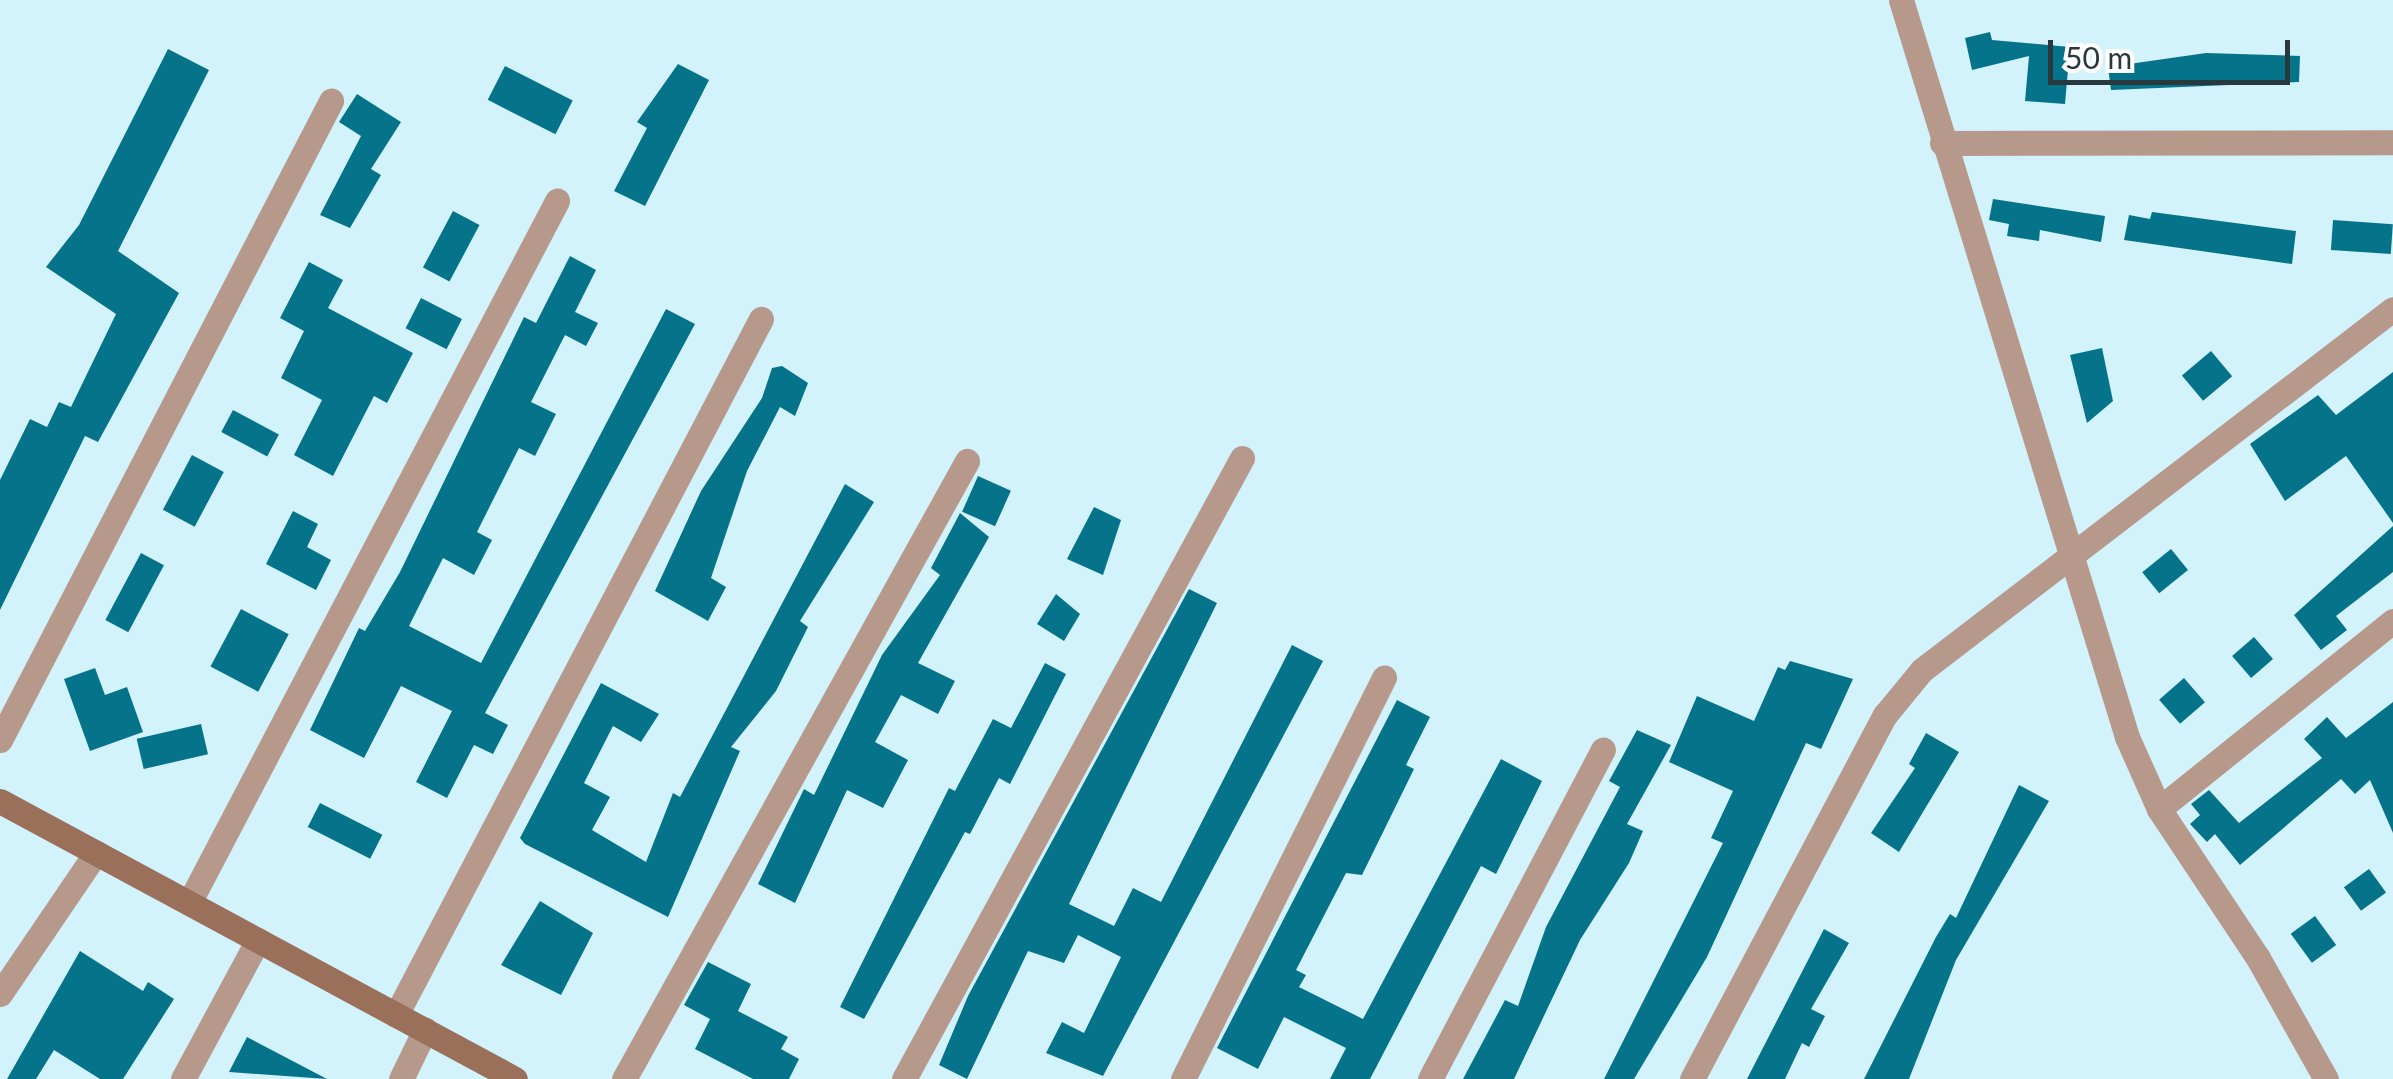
<!DOCTYPE html>
<style>
body{margin:0}
#map{position:relative;width:2393px;height:1079px;overflow:hidden;background:#d2f2fc;font-family:Lato,sans-serif}
div>[style]{position:absolute}
.building>*{inset:0;background:#05748a;transform-origin:0 0}
.street>*{height:25px;margin:-12.5px;padding:0 12.5px;transform-origin:12.5px;border-radius:12.5px;background:#b6998a}
.secondary>*{height:25px;margin:-12.5px;padding:0 12.5px;transform-origin:12.5px;border-radius:12.5px;background:#9a705b}
span{translate:-50% -50%;white-space:nowrap;text-align:center;line-height:1.15;-webkit-text-stroke:10px #fff;paint-order:stroke}
.scale{position:absolute;left:2048px;top:40px;width:242px;height:45px;box-sizing:border-box;border:5px solid #28383c;border-top:0;padding-left:12px;font-size:30px;line-height:35px;white-space:nowrap;color:#28383c;-webkit-text-stroke:8px #fff;paint-order:stroke}
</style>
<div id="map">
<div class="building">
<i style="clip-path:polygon(1990px 32px,1992px 40px,2070px 47px,2065px 104px,2025px 101px,2029px 56px,1972px 70px,1965px 38px)"></i>
<i style="clip-path:polygon(168px 49px,209px 70px,118px 251px,179px 293px,98px 442px,85px 436px,0 610px,0 480px,30px 419px,47px 427px,59px 402px,71px 407px,116px 314px,46px 267px,79px 225px)"></i>
<i style="clip-path:polygon(2206px 53px,2300px 56px,2299px 82px,2111px 90px,2108px 67px)"></i>
<i style="clip-path:polygon(678px 64px,709px 80px,645px 206px,614px 191px,647px 128px,637px 122px)"></i>
<i style="left:505px;top:66px;width:76px;height:38px;rotate:27deg"></i>
<i style="clip-path:polygon(357px 94px,401px 122px,371px 169px,381px 175px,350px 228px,320px 215px,361px 136px,339px 122px)"></i>
<i style="clip-path:polygon(1993px 199px,2105px 216px,2101px 242px,2040px 230px,2039px 241px,2007px 236px,2009px 224px,1989px 220px)"></i>
<i style="left:453px;top:211px;width:30px;height:64px;rotate:28deg"></i>
<i style="clip-path:polygon(2152px 212px,2296px 231px,2292px 264px,2124px 240px,2129px 215px,2150px 219px)"></i>
<i style="left:2333px;top:220px;width:60px;height:30px;rotate:4deg"></i>
<i style="clip-path:polygon(570px 256px,596px 270px,575px 312px,598px 323px,586px 346px,565px 335px,531px 402px,556px 414px,535px 456px,519px 448px,477px 532px,492px 540px,474px 575px,443px 558px,409px 626px,481px 663px,666px 309px,695px 324px,485px 713px,508px 725px,493px 754px,474px 745px,447px 798px,416px 782px,452px 711px,401px 686px,364px 758px,310px 730px,359px 628px,365px 631px,400px 572px,524px 317px,536px 323px)"></i>
<i style="clip-path:polygon(309px 262px,343px 280px,328px 308px,413px 353px,387px 403px,374px 396px,333px 476px,294px 455px,322px 400px,281px 378px,304px 331px,280px 318px)"></i>
<i style="left:421px;top:298px;width:46px;height:34px;rotate:27deg"></i>
<i style="clip-path:polygon(2102px 348px,2113px 401px,2087px 423px,2070px 355px)"></i>
<i style="left:2211px;top:351px;width:33px;height:38px;rotate:50deg"></i>
<i style="clip-path:polygon(782px 366px,808px 383px,795px 416px,780px 407px,747px 471px,711px 578px,726px 587px,708px 621px,655px 591px,701px 491px,762px 398px,772px 368px)"></i>
<i style="clip-path:polygon(2393px 372px,2393px 523px,2346px 456px,2285px 501px,2250px 444px,2318px 395px,2336px 415px)"></i>
<i style="left:233px;top:410px;width:52px;height:25px;rotate:28deg"></i>
<i style="left:192px;top:455px;width:36px;height:62px;rotate:28deg"></i>
<i style="left:978px;top:476px;width:36px;height:39px;rotate:24deg"></i>
<i style="clip-path:polygon(845px 484px,874px 502px,800px 621px,808px 627px,776px 691px,731px 747px,740px 751px,668px 917px,525px 844px,520px 838px,601px 683px,659px 714px,641px 742px,613px 726px,584px 783px,610px 797px,592px 830px,646px 862px,673px 793px,680px 797px)"></i>
<i style="clip-path:polygon(1094px 507px,1121px 520px,1103px 575px,1067px 559px)"></i>
<i style="clip-path:polygon(293px 511px,318px 524px,307px 547px,331px 560px,316px 590px,266px 564px)"></i>
<i style="clip-path:polygon(960px 513px,989px 537px,918px 663px,955px 681px,938px 714px,901px 695px,875px 742px,908px 760px,883px 808px,847px 790px,795px 903px,758px 884px,804px 789px,814px 795px,882px 655px,940px 575px,931px 568px)"></i>
<i style="clip-path:polygon(2393px 526px,2393px 572px,2336px 616px,2347px 630px,2321px 650px,2294px 615px)"></i>
<i style="left:2171px;top:549px;width:27px;height:37px;rotate:51deg"></i>
<i style="left:141px;top:553px;width:26px;height:76px;rotate:28deg"></i>
<i style="clip-path:polygon(1189px 589px,1217px 603px,1069px 904px,1114px 926px,1133px 888px,1161px 902px,1292px 645px,1323px 661px,1103px 1076px,1046px 1053px,1062px 1022px,1084px 1033px,1121px 957px,1078px 935px,1064px 963px,1028px 951px,967px 1079px,939px 1065px,968px 996px)"></i>
<i style="clip-path:polygon(1056px 594px,1080px 614px,1064px 641px,1037px 624px)"></i>
<i style="left:241px;top:609px;width:54px;height:65px;rotate:28deg"></i>
<i style="left:2254px;top:637px;width:29px;height:29px;rotate:49deg"></i>
<i style="clip-path:polygon(1790px 661px,1853px 679px,1821px 749px,1806px 743px,1707px 957px,1634px 1079px,1604px 1079px,1723px 843px,1711px 838px,1733px 791px,1669px 762px,1697px 696px,1754px 721px,1778px 667px,1785px 670px)"></i>
<i style="clip-path:polygon(1045px 663px,1066px 674px,1010px 784px,999px 778px,970px 834px,965px 832px,864px 1019px,840px 1007px,949px 788px,955px 791px,993px 719px,1011px 728px)"></i>
<i style="clip-path:polygon(95px 668px,105px 695px,127px 687px,143px 732px,90px 751px,64px 679px)"></i>
<i style="left:2184px;top:678px;width:32px;height:33px;rotate:49deg"></i>
<i style="clip-path:polygon(1397px 700px,1430px 717px,1406px 765px,1414px 769px,1362px 875px,1346px 873px,1296px 970px,1306px 975px,1299px 987px,1363px 1019px,1501px 759px,1542px 781px,1496px 874px,1481px 866px,1370px 1079px,1330px 1079px,1346px 1048px,1284px 1017px,1258px 1069px,1217px 1048px)"></i>
<i style="clip-path:polygon(2393px 702px,2393px 833px,2370px 780px,2355px 794px,2341px 779px,2240px 865px,2215px 834px,2207px 842px,2190px 824px,2200px 815px,2191px 804px,2209px 790px,2239px 823px,2322px 758px,2304px 739px,2327px 717px,2346px 738px)"></i>
<i style="left:201px;top:724px;width:31px;height:66px;rotate:77deg"></i>
<i style="clip-path:polygon(1637px 730px,1671px 745px,1627px 824px,1643px 831px,1629px 863px,1580px 940px,1514px 1079px,1463px 1079px,1505px 1000px,1518px 1006px,1546px 927px,1620px 787px,1609px 781px)"></i>
<i style="clip-path:polygon(1926px 733px,1959px 752px,1899px 852px,1871px 833px,1915px 768px,1909px 764px)"></i>
<i style="clip-path:polygon(2019px 785px,2049px 801px,1956px 960px,1909px 1079px,1864px 1079px,1936px 937px,1950px 914px,1956px 918px)"></i>
<i style="left:320px;top:803px;width:70px;height:27px;rotate:27deg"></i>
<i style="left:2369px;top:869px;width:29px;height:31px;rotate:54deg"></i>
<i style="clip-path:polygon(540px 901px,593px 933px,561px 995px,501px 965px)"></i>
<i style="left:2315px;top:916px;width:36px;height:30px;rotate:54deg"></i>
<i style="clip-path:polygon(1824px 929px,1849px 943px,1811px 1009px,1825px 1016px,1809px 1047px,1802px 1043px,1785px 1079px,1747px 1079px)"></i>
<i style="clip-path:polygon(80px 951px,143px 991px,148px 982px,174px 999px,123px 1079px,100px 1079px,54px 1050px,36px 1079px,7px 1079px)"></i>
<i style="clip-path:polygon(708px 962px,751px 984px,738px 1011px,788px 1037px,781px 1049px,799px 1059px,789px 1079px,753px 1079px,695px 1049px,710px 1019px,684px 1005px)"></i>
<i style="clip-path:polygon(247px 1037px,327px 1079px,229px 1072px)"></i>
</div>
<div class="street">
<i style="left:1901px;top:0;width:771px;rotate:72.95deg"></i>
<i style="left:2127px;top:737px;width:79px;rotate:66deg"></i>
<i style="left:2159px;top:809px;width:179px;rotate:56.4deg"></i>
<i style="left:2258px;top:958px;width:139px;rotate:60.7deg"></i>
<i style="left:1942px;top:143px;width:451px;rotate:-0.1deg"></i>
<i style="left:0;top:740px;width:720px;rotate:-62.62deg"></i>
<i style="left:2159px;top:809px;width:300px;rotate:-38.8deg"></i>
<i style="left:189px;top:903px;width:793px;rotate:-62.34deg"></i>
<i style="left:0;top:994px;width:171px;rotate:-55.8deg"></i>
<i style="left:396px;top:1015px;width:786px;rotate:-62.33deg"></i>
<i style="left:183px;top:1079px;width:158px;rotate:-61.7deg"></i>
<i style="left:401px;top:1079px;width:55px;rotate:-63.9deg"></i>
<i style="left:624px;top:1079px;width:707px;rotate:-60.97deg"></i>
<i style="left:904px;top:1079px;width:707px;rotate:-61.44deg"></i>
<i style="left:1183px;top:1079px;width:449px;rotate:-63.4deg"></i>
<i style="left:1430px;top:1079px;width:372px;rotate:-62.3deg"></i>
<i style="left:1692px;top:1079px;width:412px;rotate:-62.1deg"></i>
<i style="left:1885px;top:715px;width:58px;rotate:-50.6deg"></i>
<i style="left:1922px;top:670px;width:593px;rotate:-37.47deg"></i>
</div>
<div class="secondary">
<i style="left:0;top:801px;width:585px;rotate:28.36deg"></i>
</div>
<div class="scale">50 m</div>
</div>
